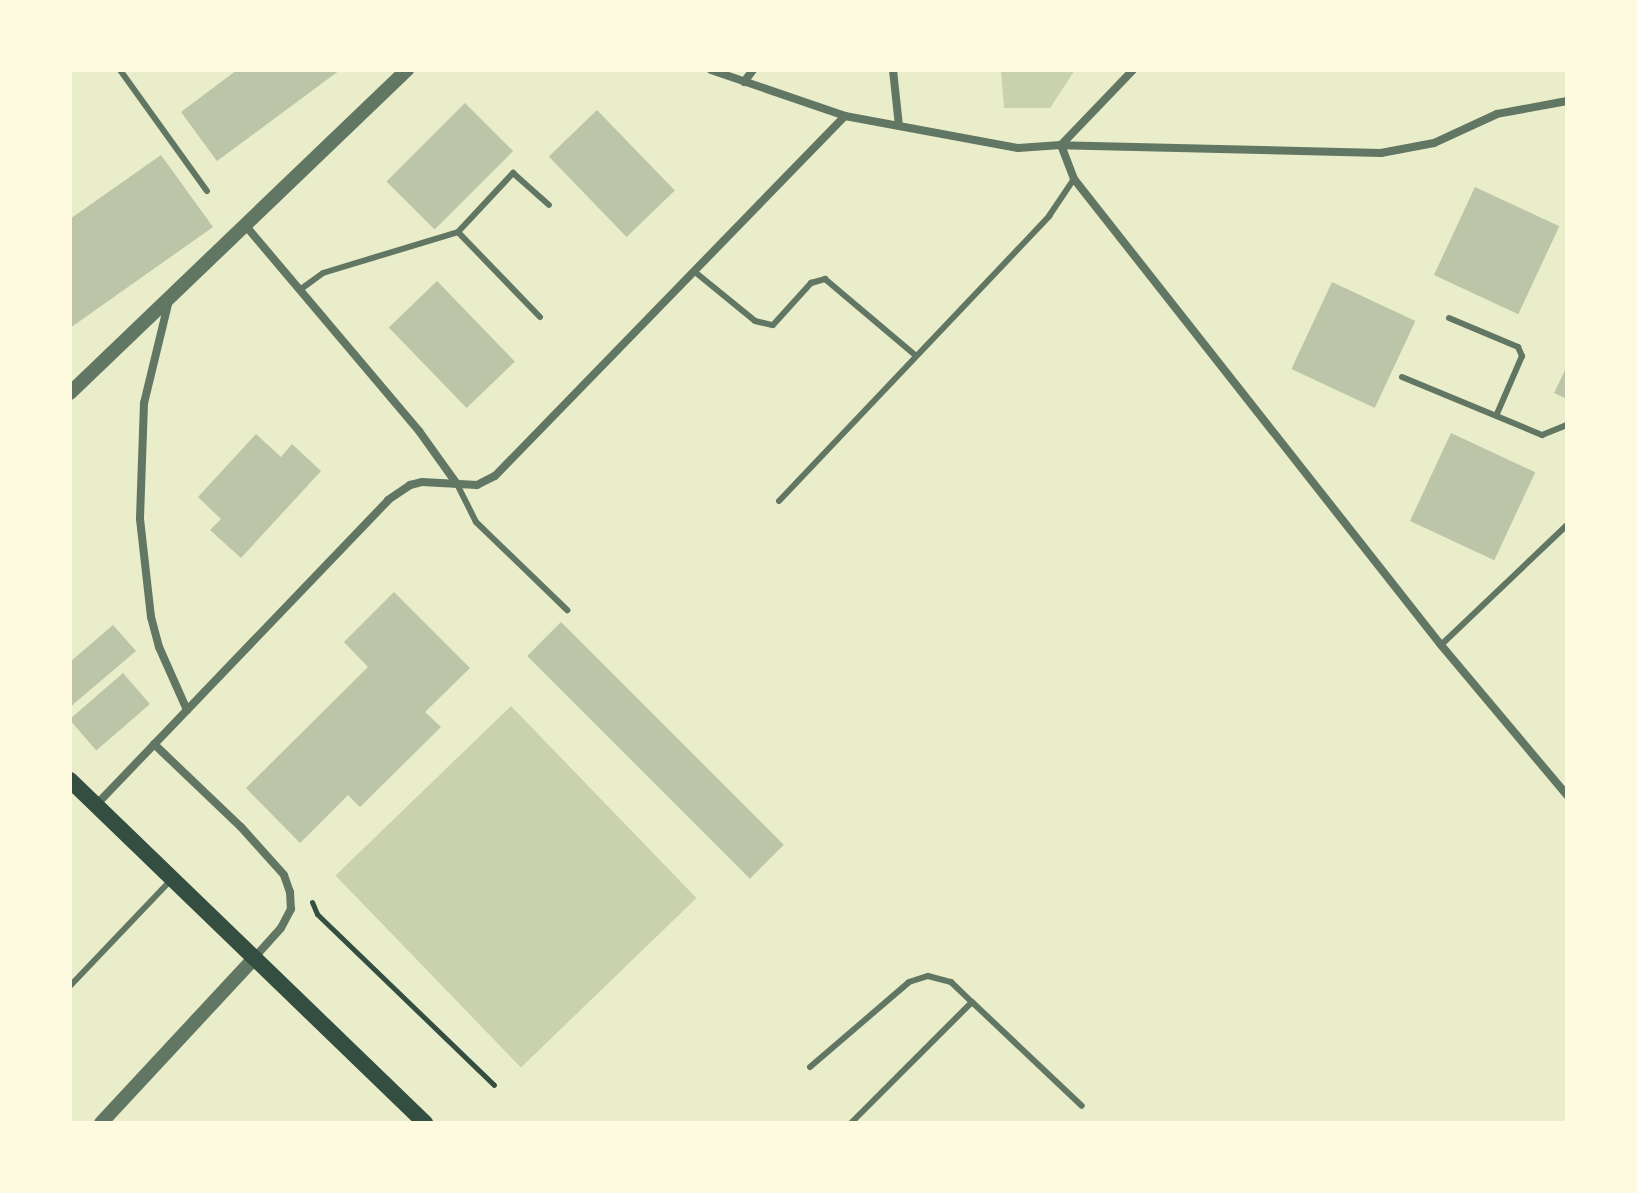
<!DOCTYPE html>
<style>
body{margin:0}
#map{position:relative;width:1637px;height:1193px;overflow:hidden;background:#e9edc9;font-family:Mulish,sans-serif}
div>[style]{position:absolute}
.green>*{inset:0;background:#cad2ad;transform-origin:0 0}
.building>*{inset:0;background:#bcc5a7;transform-origin:0 0}
.path>*{height:5px;margin:-2.5px;padding:0 2.5px;transform-origin:2.5px;border-radius:2.5px;background:#344e41}
.service>*{height:6px;margin:-3px;padding:0 3px;transform-origin:3px;border-radius:3px;background:#617663}
.minor>*{height:8px;margin:-4px;padding:0 4px;transform-origin:4px;border-radius:4px;background:#617663}
.tertiary>*{height:14px;margin:-7px;padding:0 7px;transform-origin:7px;border-radius:7px;background:#617663}
.secondary>*{height:16px;margin:-8px;padding:0 8px;transform-origin:8px;border-radius:8px;background:#344e41}
span{translate:-50% -50%;white-space:nowrap;text-align:center;line-height:1.15;-webkit-text-stroke:6px #fefae0;paint-order:stroke}
.frame{position:absolute;inset:0;border:72px solid #fefae0;pointer-events:none}
</style>
<div id="map">
<div class="green">
<i style="clip-path:polygon(1001px 70px,1075px 70px,1050px 108px,1004px 108px)"></i>
<i style="left:511px;top:706px;width:267px;height:244px;rotate:46deg"></i>
</div>
<div class="building">
<i style="clip-path:polygon(237px 70px,340px 70px,217px 161px,181px 112px)"></i>
<i style="left:465px;top:103px;width:68px;height:111px;rotate:45deg"></i>
<i style="left:597px;top:110px;width:112px;height:67px;rotate:46deg"></i>
<i style="clip-path:polygon(161px 155px,213px 227px,70px 328px,70px 219px)"></i>
<i style="left:1475px;top:187px;width:93px;height:97px;rotate:25deg"></i>
<i style="left:437px;top:281px;width:112px;height:67px;rotate:46deg"></i>
<i style="left:1332px;top:282px;width:92px;height:96px;rotate:25deg"></i>
<i style="clip-path:polygon(1567px 366px,1567px 399px,1554px 393px)"></i>
<i style="left:1451px;top:433px;width:93px;height:97px;rotate:25deg"></i>
<i style="clip-path:polygon(256px 434px,281px 457px,292px 444px,321px 471px,241px 558px,210px 530px,221px 519px,198px 497px)"></i>
<i style="clip-path:polygon(394px 592px,470px 668px,425px 712px,441px 727px,360px 807px,348px 795px,300px 843px,246px 788px,368px 667px,344px 642px)"></i>
<i style="left:561px;top:622px;width:315px;height:48px;rotate:45deg"></i>
<i style="clip-path:polygon(113px 625px,136px 651px,70px 707px,70px 662px)"></i>
<i style="left:123px;top:673px;width:41px;height:71px;rotate:49deg"></i>
</div>
<div class="path">
<i style="left:312px;top:902px;width:13px;rotate:67deg"></i>
<i style="left:317px;top:914px;width:246px;rotate:44deg"></i>
</div>
<div class="service">
<i style="left:120px;top:70px;width:149px;rotate:54.3deg"></i>
<i style="left:695px;top:272px;width:77px;rotate:39.2deg"></i>
<i style="left:755px;top:321px;width:18px;rotate:13deg"></i>
<i style="left:773px;top:325px;width:57px;rotate:-47.9deg"></i>
<i style="left:811px;top:283px;width:15px;rotate:-16deg"></i>
<i style="left:825px;top:279px;width:119px;rotate:40.2deg"></i>
<i style="left:301px;top:289px;width:27px;rotate:-36deg"></i>
<i style="left:323px;top:273px;width:141px;rotate:-16.9deg"></i>
<i style="left:540px;top:317px;width:118px;rotate:-134deg"></i>
<i style="left:458px;top:232px;width:81px;rotate:-47deg"></i>
<i style="left:513px;top:173px;width:48px;rotate:41.6deg"></i>
<i style="left:1449px;top:318px;width:75px;rotate:22.8deg"></i>
<i style="left:1518px;top:347px;width:10px;rotate:66deg"></i>
<i style="left:1522px;top:356px;width:65px;rotate:113.4deg"></i>
<i style="left:1402px;top:377px;width:152px;rotate:22.5deg"></i>
<i style="left:1542px;top:435px;width:27px;rotate:-22deg"></i>
<i style="left:457px;top:484px;width:42px;rotate:63.4deg"></i>
<i style="left:476px;top:522px;width:127px;rotate:44deg"></i>
<i style="left:779px;top:501px;width:393px;rotate:-46.5deg"></i>
<i style="left:1049px;top:216px;width:45px;rotate:-56deg"></i>
<i style="left:1441px;top:645px;width:174px;rotate:-43.6deg"></i>
<i style="left:70px;top:986px;width:145px;rotate:-46.4deg"></i>
<i style="left:810px;top:1067px;width:130px;rotate:-40.6deg"></i>
<i style="left:909px;top:982px;width:20px;rotate:-18deg"></i>
<i style="left:928px;top:976px;width:24px;rotate:15deg"></i>
<i style="left:951px;top:982px;width:29px;rotate:44deg"></i>
<i style="left:851px;top:1123px;width:171px;rotate:-45deg"></i>
<i style="left:972px;top:1002px;width:151px;rotate:43.4deg"></i>
</div>
<div class="minor">
<i style="left:711px;top:70px;width:142px;rotate:18.9deg"></i>
<i style="left:845px;top:116px;width:176px;rotate:10.5deg"></i>
<i style="left:1018px;top:148px;width:43px;rotate:-4deg"></i>
<i style="left:1061px;top:145px;width:104px;rotate:-46.2deg"></i>
<i style="left:893px;top:70px;width:56px;rotate:83.9deg"></i>
<i style="left:744px;top:82px;width:15px;rotate:-53deg"></i>
<i style="left:1567px;top:101px;width:71px;rotate:169.5deg"></i>
<i style="left:1497px;top:114px;width:69px;rotate:155.3deg"></i>
<i style="left:1434px;top:143px;width:54px;rotate:169.3deg"></i>
<i style="left:1381px;top:153px;width:320px;rotate:-178.6deg"></i>
<i style="left:1061px;top:145px;width:36px;rotate:69deg"></i>
<i style="left:1074px;top:179px;width:593px;rotate:51.78deg"></i>
<i style="left:1441px;top:645px;width:196px;rotate:50deg"></i>
<i style="left:245px;top:225px;width:270px;rotate:49.8deg"></i>
<i style="left:419px;top:431px;width:65px;rotate:54.4deg"></i>
<i style="left:169px;top:300px;width:106px;rotate:103.6deg"></i>
<i style="left:144px;top:403px;width:116px;rotate:92deg"></i>
<i style="left:140px;top:519px;width:99px;rotate:83.6deg"></i>
<i style="left:151px;top:617px;width:31px;rotate:75deg"></i>
<i style="left:159px;top:647px;width:69px;rotate:66deg"></i>
<i style="left:154px;top:744px;width:120px;rotate:43.7deg"></i>
<i style="left:241px;top:827px;width:64px;rotate:48.1deg"></i>
<i style="left:284px;top:875px;width:18px;rotate:71deg"></i>
<i style="left:290px;top:892px;width:17px;rotate:87deg"></i>
<i style="left:291px;top:909px;width:21px;rotate:118deg"></i>
<i style="left:281px;top:928px;width:39px;rotate:132deg"></i>
<i style="left:96px;top:805px;width:422px;rotate:-46.2deg"></i>
<i style="left:388px;top:500px;width:27px;rotate:-34deg"></i>
<i style="left:410px;top:485px;width:12px;rotate:-14deg"></i>
<i style="left:422px;top:482px;width:55px;rotate:3.1deg"></i>
<i style="left:477px;top:485px;width:20px;rotate:-27deg"></i>
<i style="left:495px;top:476px;width:502px;rotate:-45.81deg"></i>
</div>
<div class="tertiary">
<i style="left:70px;top:393px;width:467px;rotate:-43.8deg"></i>
<i style="left:101px;top:1123px;width:226px;rotate:-47.1deg"></i>
</div>
<div class="secondary">
<i style="left:70px;top:780px;width:494px;rotate:44deg"></i>
</div>
<div class="frame"></div>
</div>
